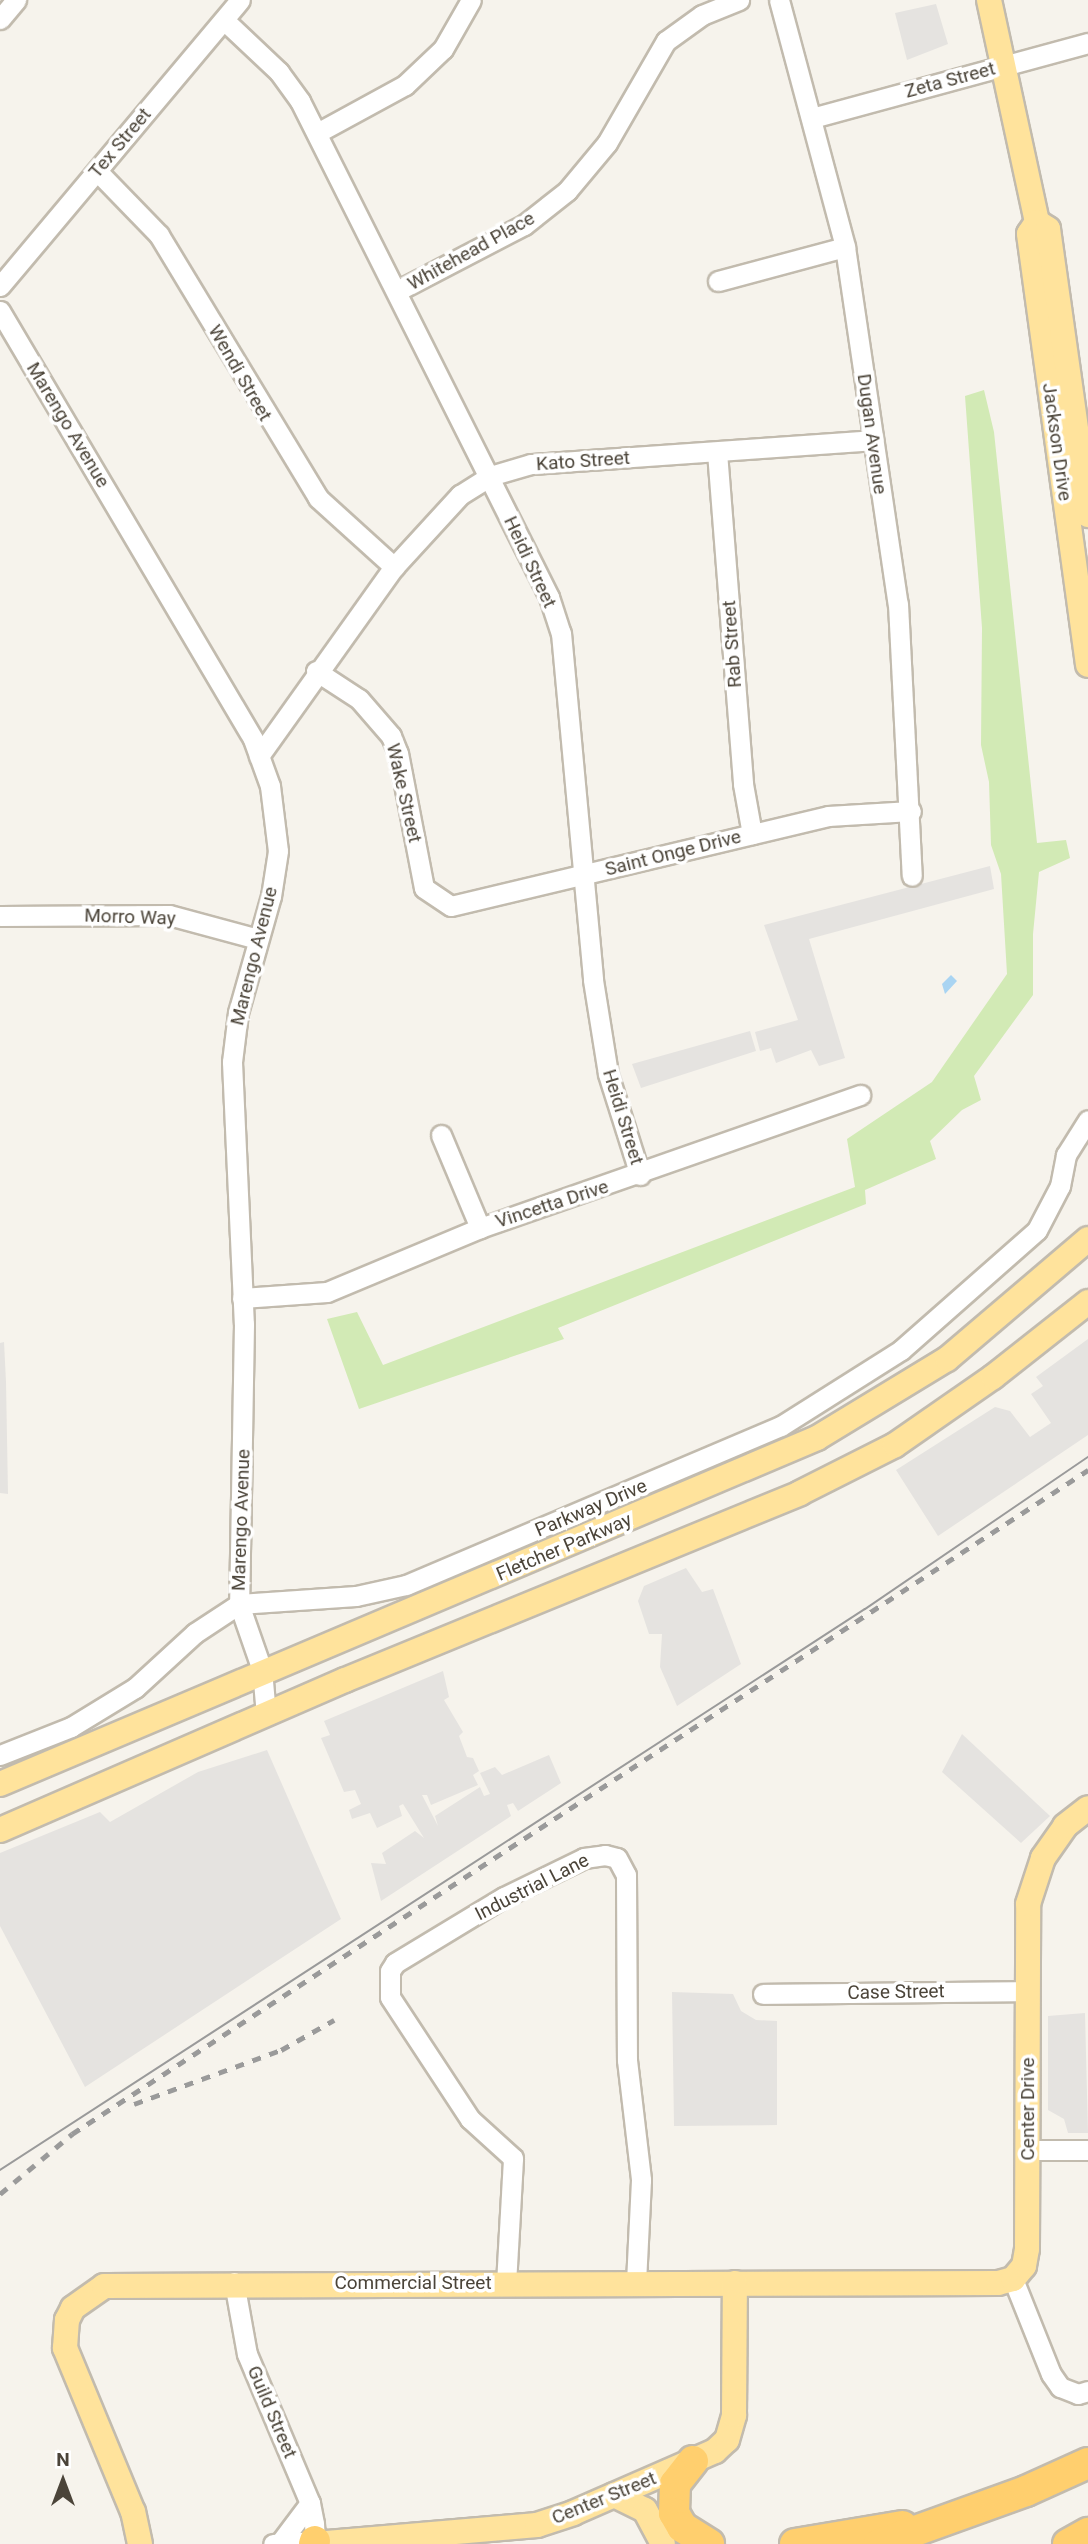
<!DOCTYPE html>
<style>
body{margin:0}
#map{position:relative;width:1088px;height:2544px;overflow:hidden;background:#f6f3ec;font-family:Roboto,sans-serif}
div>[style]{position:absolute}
.green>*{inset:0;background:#d2eab5}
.parking>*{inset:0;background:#e5e3e0}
.water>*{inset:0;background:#a9d4f2}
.roads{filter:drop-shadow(2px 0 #c2bbae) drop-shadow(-2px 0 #c2bbae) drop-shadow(0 2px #c2bbae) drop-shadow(0 -2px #c2bbae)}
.minor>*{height:19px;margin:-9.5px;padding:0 9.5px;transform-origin:9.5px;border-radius:9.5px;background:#fff}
.major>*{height:24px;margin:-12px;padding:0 12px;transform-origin:12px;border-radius:12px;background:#ffe39c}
.highway>*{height:30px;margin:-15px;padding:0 15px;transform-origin:15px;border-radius:15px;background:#ffcf6e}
.tram>*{height:2px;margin:-1px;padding:0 1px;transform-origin:1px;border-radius:1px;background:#9a9a9a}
.rail>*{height:4.5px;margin-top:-2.25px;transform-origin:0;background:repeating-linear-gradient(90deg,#9a9a9a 0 9px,transparent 0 18px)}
span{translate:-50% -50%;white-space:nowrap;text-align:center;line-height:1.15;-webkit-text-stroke:7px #fff;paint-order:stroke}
.street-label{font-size:19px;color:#4b4439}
.north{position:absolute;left:28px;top:2446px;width:70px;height:70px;-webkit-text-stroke:5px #fff;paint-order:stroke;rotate:0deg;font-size:19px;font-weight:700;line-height:28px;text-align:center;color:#4b4439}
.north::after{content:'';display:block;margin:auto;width:24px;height:32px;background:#4b4439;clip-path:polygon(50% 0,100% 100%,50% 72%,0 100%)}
</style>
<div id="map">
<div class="green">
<i style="clip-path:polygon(984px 390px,994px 432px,1037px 843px,1066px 840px,1070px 858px,1039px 872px,1033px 934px,1033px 995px,974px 1076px,981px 1100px,962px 1110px,930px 1141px,936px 1159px,865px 1190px,866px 1204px,558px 1328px,564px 1339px,359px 1409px,327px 1319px,357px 1312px,383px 1365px,855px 1187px,847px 1139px,932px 1082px,1007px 974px,1001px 874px,991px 845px,989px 782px,981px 745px,982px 628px,965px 396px)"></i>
</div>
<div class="parking">
<i style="clip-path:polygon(936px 4px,948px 44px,907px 60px,895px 13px)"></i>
<i style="clip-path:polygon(990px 866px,994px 889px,809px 939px,845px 1058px,819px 1066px,811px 1050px,776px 1063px,771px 1048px,760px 1051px,755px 1032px,798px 1020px,764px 925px)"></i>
<i style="clip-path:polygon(750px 1031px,756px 1051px,641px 1088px,632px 1064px)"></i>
<i style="clip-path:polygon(1088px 1339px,1088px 1435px,938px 1536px,896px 1470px,995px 1407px,1010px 1411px,1030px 1437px,1051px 1423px,1031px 1394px,1043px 1386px,1036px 1377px)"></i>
<i style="clip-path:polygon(4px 1342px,6px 1382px,8px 1494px,0 1493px,0 1343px)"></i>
<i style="clip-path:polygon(686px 1568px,702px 1592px,713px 1589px,741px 1664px,677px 1706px,660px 1667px,662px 1634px,649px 1634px,638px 1601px,644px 1586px)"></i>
<i style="clip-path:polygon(443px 1671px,449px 1697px,444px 1700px,463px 1732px,459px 1736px,467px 1757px,473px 1758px,479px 1771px,473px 1775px,478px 1785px,431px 1805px,427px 1795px,422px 1795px,438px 1826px,435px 1816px,480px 1787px,484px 1796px,490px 1794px,480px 1773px,495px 1767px,502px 1775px,549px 1755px,561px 1783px,518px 1811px,513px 1803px,507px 1805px,511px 1816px,381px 1901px,371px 1863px,386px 1864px,382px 1853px,415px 1831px,424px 1838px,403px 1804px,399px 1806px,402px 1816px,377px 1828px,370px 1813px,352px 1819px,349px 1810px,361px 1804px,355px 1790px,344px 1792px,321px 1738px,330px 1735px,324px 1721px)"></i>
<i style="clip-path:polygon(962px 1734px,1050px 1816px,1021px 1843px,942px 1772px)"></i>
<i style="clip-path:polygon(267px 1750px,341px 1919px,85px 2087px,0 1926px,0 1853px,100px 1812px,110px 1822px,198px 1772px)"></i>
<i style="clip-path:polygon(672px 1992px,733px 1994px,741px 2011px,756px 2020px,777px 2021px,777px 2125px,674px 2126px)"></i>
<i style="clip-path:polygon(1085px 2013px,1088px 2133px,1068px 2133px,1064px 2119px,1048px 2110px,1048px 2016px)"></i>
</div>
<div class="water">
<i style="clip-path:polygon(951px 975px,957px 981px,945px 994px,942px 984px)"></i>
</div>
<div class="roads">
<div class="minor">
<i style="left:779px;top:0;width:256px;rotate:75deg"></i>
<i style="left:845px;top:247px;width:361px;rotate:81.6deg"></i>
<i style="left:898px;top:604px;width:272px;rotate:87.1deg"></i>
<i style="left:0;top:19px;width:25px;rotate:-50deg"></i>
<i style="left:224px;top:20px;width:76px;rotate:43.4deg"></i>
<i style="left:279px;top:72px;width:36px;rotate:54deg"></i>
<i style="left:300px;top:101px;width:555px;rotate:63.34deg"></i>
<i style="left:549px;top:597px;width:38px;rotate:72deg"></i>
<i style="left:561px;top:633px;width:348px;rotate:84.7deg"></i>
<i style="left:593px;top:980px;width:95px;rotate:80.9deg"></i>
<i style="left:608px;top:1074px;width:106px;rotate:72.4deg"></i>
<i style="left:812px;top:118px;width:286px;rotate:-15.2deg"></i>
<i style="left:317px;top:133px;width:100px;rotate:-28.6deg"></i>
<i style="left:405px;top:85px;width:52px;rotate:-43.5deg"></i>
<i style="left:443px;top:49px;width:56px;rotate:-60.3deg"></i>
<i style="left:97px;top:171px;width:89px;rotate:45.9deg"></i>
<i style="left:159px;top:235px;width:307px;rotate:58.8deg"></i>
<i style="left:318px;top:498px;width:103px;rotate:42.2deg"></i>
<i style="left:718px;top:281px;width:131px;rotate:-15deg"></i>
<i style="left:0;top:286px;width:373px;rotate:-50deg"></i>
<i style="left:397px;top:291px;width:143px;rotate:-27.5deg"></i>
<i style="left:524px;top:225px;width:55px;rotate:-38.3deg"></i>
<i style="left:567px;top:191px;width:62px;rotate:-50.2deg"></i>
<i style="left:607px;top:143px;width:118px;rotate:-60deg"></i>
<i style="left:666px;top:41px;width:44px;rotate:-35.8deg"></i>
<i style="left:702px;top:15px;width:40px;rotate:-22deg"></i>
<i style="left:0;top:311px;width:497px;rotate:59.4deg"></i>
<i style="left:253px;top:739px;width:50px;rotate:70.1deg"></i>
<i style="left:270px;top:786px;width:65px;rotate:83deg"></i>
<i style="left:278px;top:851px;width:46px;rotate:98.8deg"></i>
<i style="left:271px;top:896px;width:122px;rotate:105.8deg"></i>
<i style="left:238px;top:1013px;width:49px;rotate:97deg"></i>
<i style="left:232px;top:1062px;width:262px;rotate:87.4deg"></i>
<i style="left:244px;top:1324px;width:280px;rotate:91deg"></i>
<i style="left:239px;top:1604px;width:70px;rotate:70.8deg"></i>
<i style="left:262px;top:1670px;width:45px;rotate:84.9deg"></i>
<i style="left:717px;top:452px;width:333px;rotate:85.5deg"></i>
<i style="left:743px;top:784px;width:51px;rotate:79.8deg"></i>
<i style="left:316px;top:671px;width:51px;rotate:33.1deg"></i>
<i style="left:359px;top:699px;width:49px;rotate:49.1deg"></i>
<i style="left:391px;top:736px;width:18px;rotate:68deg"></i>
<i style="left:398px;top:753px;width:137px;rotate:79.1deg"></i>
<i style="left:424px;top:888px;width:32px;rotate:34deg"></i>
<i style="left:451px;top:906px;width:388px;rotate:-13.4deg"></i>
<i style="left:828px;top:816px;width:83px;rotate:-3.4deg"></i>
<i style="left:259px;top:756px;width:232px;rotate:-54.5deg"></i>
<i style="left:394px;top:567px;width:98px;rotate:-47.5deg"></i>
<i style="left:460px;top:495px;width:36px;rotate:-32deg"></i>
<i style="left:490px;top:476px;width:43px;rotate:-16.3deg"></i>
<i style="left:531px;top:464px;width:343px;rotate:-4deg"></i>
<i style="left:0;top:916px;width:169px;rotate:-0.3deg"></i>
<i style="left:169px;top:915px;width:92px;rotate:15.1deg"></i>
<i style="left:441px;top:1135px;width:101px;rotate:67.2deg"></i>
<i style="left:242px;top:1298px;width:85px;rotate:-4deg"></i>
<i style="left:327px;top:1292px;width:166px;rotate:-22.7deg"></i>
<i style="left:480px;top:1228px;width:403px;rotate:-19.3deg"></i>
<i style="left:0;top:1755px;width:76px;rotate:-21.5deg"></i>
<i style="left:71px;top:1727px;width:75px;rotate:-31.4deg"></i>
<i style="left:135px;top:1688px;width:81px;rotate:-42.5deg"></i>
<i style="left:195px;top:1633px;width:53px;rotate:-33.4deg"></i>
<i style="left:239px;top:1604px;width:117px;rotate:-3.9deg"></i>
<i style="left:356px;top:1596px;width:51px;rotate:-12.4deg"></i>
<i style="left:406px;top:1585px;width:407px;rotate:-23deg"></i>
<i style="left:781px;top:1426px;width:142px;rotate:-32.3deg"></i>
<i style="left:901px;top:1350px;width:181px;rotate:-41.4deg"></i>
<i style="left:1037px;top:1230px;width:50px;rotate:-62.4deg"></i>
<i style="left:1060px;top:1186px;width:32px;rotate:-79deg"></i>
<i style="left:1066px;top:1155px;width:41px;rotate:-57.8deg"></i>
<i style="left:763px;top:1994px;width:266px;rotate:-0.6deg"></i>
<i style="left:1028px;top:2150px;width:60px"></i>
<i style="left:1013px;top:2279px;width:102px;rotate:68.2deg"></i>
<i style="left:1051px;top:2374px;width:16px;rotate:55deg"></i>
<i style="left:1060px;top:2387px;width:19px;rotate:21deg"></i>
<i style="left:1078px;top:2394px;width:10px;rotate:-17deg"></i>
<i style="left:234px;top:2282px;width:73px;rotate:79.8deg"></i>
<i style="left:247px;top:2354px;width:162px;rotate:67.1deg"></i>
<i style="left:310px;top:2503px;width:20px;rotate:79deg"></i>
<i style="left:314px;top:2523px;width:18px;rotate:87deg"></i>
<i style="left:315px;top:2541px;width:42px;rotate:175.9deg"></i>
<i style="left:506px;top:2284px;width:126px;rotate:-86.8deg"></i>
<i style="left:513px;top:2158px;width:58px;rotate:-137.8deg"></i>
<i style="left:470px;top:2119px;width:146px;rotate:-123.3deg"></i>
<i style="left:390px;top:1997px;width:26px;rotate:-90deg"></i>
<i style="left:390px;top:1971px;width:9px;rotate:-58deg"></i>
<i style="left:395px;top:1963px;width:127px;rotate:-31.2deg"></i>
<i style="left:504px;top:1897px;width:89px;rotate:-26deg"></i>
<i style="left:584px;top:1858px;width:21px;rotate:-8deg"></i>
<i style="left:605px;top:1855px;width:12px;rotate:14deg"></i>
<i style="left:617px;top:1858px;width:19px;rotate:62deg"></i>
<i style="left:626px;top:1875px;width:185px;rotate:89.7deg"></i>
<i style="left:627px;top:2060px;width:121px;rotate:83.3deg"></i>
<i style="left:641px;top:2180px;width:103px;rotate:92.8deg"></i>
<i style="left:280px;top:2543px;width:50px;rotate:-53.1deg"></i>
</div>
<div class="major">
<i style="left:989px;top:0;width:227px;rotate:77.8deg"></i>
<i style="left:1037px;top:222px;width:14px;rotate:124deg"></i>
<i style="left:1029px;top:234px;width:435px;rotate:82.2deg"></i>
<i style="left:1037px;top:222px;width:13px;rotate:32deg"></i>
<i style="left:1048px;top:229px;width:289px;rotate:82deg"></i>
<i style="left:0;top:1784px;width:887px;rotate:-22.95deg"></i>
<i style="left:817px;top:1438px;width:152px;rotate:-31.3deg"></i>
<i style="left:947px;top:1359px;width:185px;rotate:-40.4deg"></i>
<i style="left:0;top:1830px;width:376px;rotate:-23.5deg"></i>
<i style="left:345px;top:1680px;width:492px;rotate:-22.3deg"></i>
<i style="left:800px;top:1493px;width:106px;rotate:-26.8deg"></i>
<i style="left:895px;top:1445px;width:119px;rotate:-34.8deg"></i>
<i style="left:993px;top:1377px;width:121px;rotate:-38.3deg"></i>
<i style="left:614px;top:2495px;width:34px;rotate:26deg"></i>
<i style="left:645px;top:2510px;width:38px;rotate:62deg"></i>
<i style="left:140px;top:2544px;width:33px;rotate:-102deg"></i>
<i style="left:133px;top:2512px;width:178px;rotate:-112.5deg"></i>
<i style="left:65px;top:2348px;width:28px;rotate:-86deg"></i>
<i style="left:67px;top:2320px;width:13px;rotate:-63deg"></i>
<i style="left:73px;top:2308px;width:38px;rotate:-35deg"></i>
<i style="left:104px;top:2286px;width:894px;rotate:-0.19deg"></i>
<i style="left:998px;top:2283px;width:16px;rotate:-15deg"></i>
<i style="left:1013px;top:2279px;width:17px;rotate:-50deg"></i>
<i style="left:1024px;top:2266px;width:17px;rotate:-80deg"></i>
<i style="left:1027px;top:2249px;width:345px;rotate:-89.8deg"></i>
<i style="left:1028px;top:1904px;width:48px;rotate:-71.9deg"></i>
<i style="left:1043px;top:1858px;width:39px;rotate:-55deg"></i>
<i style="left:1065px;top:1826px;width:29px;rotate:-38deg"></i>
<i style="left:315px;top:2544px;width:223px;rotate:-4.9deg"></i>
<i style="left:537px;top:2525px;width:38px;rotate:-18deg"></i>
<i style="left:573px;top:2513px;width:155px;rotate:-23.6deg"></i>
<i style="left:715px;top:2451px;width:16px;rotate:-43deg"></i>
<i style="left:727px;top:2440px;width:26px;rotate:-74deg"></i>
<i style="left:734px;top:2415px;width:132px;rotate:-89.6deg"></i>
</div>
<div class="highway">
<i style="left:693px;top:2461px;width:29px;rotate:128deg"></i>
<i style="left:675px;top:2484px;width:29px;rotate:92deg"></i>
<i style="left:674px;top:2513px;width:16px;rotate:60deg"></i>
<i style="left:682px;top:2527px;width:32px;rotate:32deg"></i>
<i style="left:314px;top:2544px;width:3px;rotate:-72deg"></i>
<i style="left:795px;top:2544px;width:109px;rotate:-9.5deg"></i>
<i style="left:879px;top:2544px;width:156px;rotate:-19.8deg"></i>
<i style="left:1026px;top:2491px;width:68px;rotate:-24.3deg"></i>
<i style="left:1068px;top:2544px;width:23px;rotate:-29deg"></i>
</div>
</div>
<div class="tram">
<i style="left:0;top:2170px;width:1031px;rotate:-32.97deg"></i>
<i style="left:865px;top:1609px;width:270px;rotate:-34.3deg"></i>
</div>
<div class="rail">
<i style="left:134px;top:2104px;width:157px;rotate:-20.2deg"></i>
<i style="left:281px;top:2050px;width:61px;rotate:-29.5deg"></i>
<i style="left:0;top:2194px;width:94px;rotate:-39.8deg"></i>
<i style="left:72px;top:2134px;width:1214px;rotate:-33.17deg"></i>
</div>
<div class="street-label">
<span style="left:950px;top:80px;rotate:-15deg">Zeta Street</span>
<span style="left:120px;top:143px;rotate:-50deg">Tex Street</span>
<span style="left:471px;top:251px;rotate:-29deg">Whitehead Place</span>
<span style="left:240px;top:373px;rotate:60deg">Wendi Street</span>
<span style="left:68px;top:425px;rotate:59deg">Marengo Avenue</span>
<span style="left:872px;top:434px;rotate:82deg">Dugan Avenue</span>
<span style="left:1057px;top:442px;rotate:82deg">Jackson Drive</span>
<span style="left:583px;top:461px;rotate:-4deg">Kato Street</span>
<span style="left:530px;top:562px;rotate:65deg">Heidi Street</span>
<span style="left:732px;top:644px;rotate:-94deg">Rab Street</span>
<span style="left:404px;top:793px;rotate:77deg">Wake Street</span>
<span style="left:673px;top:853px;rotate:-14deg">Saint Onge Drive</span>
<span style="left:130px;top:917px;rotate:2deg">Morro Way</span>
<span style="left:254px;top:956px;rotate:-76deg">Marengo Avenue</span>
<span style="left:623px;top:1117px;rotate:73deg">Heidi Street</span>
<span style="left:552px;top:1204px;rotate:-18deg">Vincetta Drive</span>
<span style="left:591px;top:1508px;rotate:-23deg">Parkway Drive</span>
<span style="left:241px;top:1520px;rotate:-88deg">Marengo Avenue</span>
<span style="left:564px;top:1547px;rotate:-23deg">Fletcher Parkway</span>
<span style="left:532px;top:1887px;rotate:-27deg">Industrial Lane</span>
<span style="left:896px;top:1992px;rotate:-1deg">Case Street</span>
<span style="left:1028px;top:2109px;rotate:-90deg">Center Drive</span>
<span style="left:413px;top:2283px">Commercial Street</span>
<span style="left:272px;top:2412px;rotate:67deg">Guild Street</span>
<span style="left:604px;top:2498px;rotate:-22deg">Center Street</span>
</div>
<div class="north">N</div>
</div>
